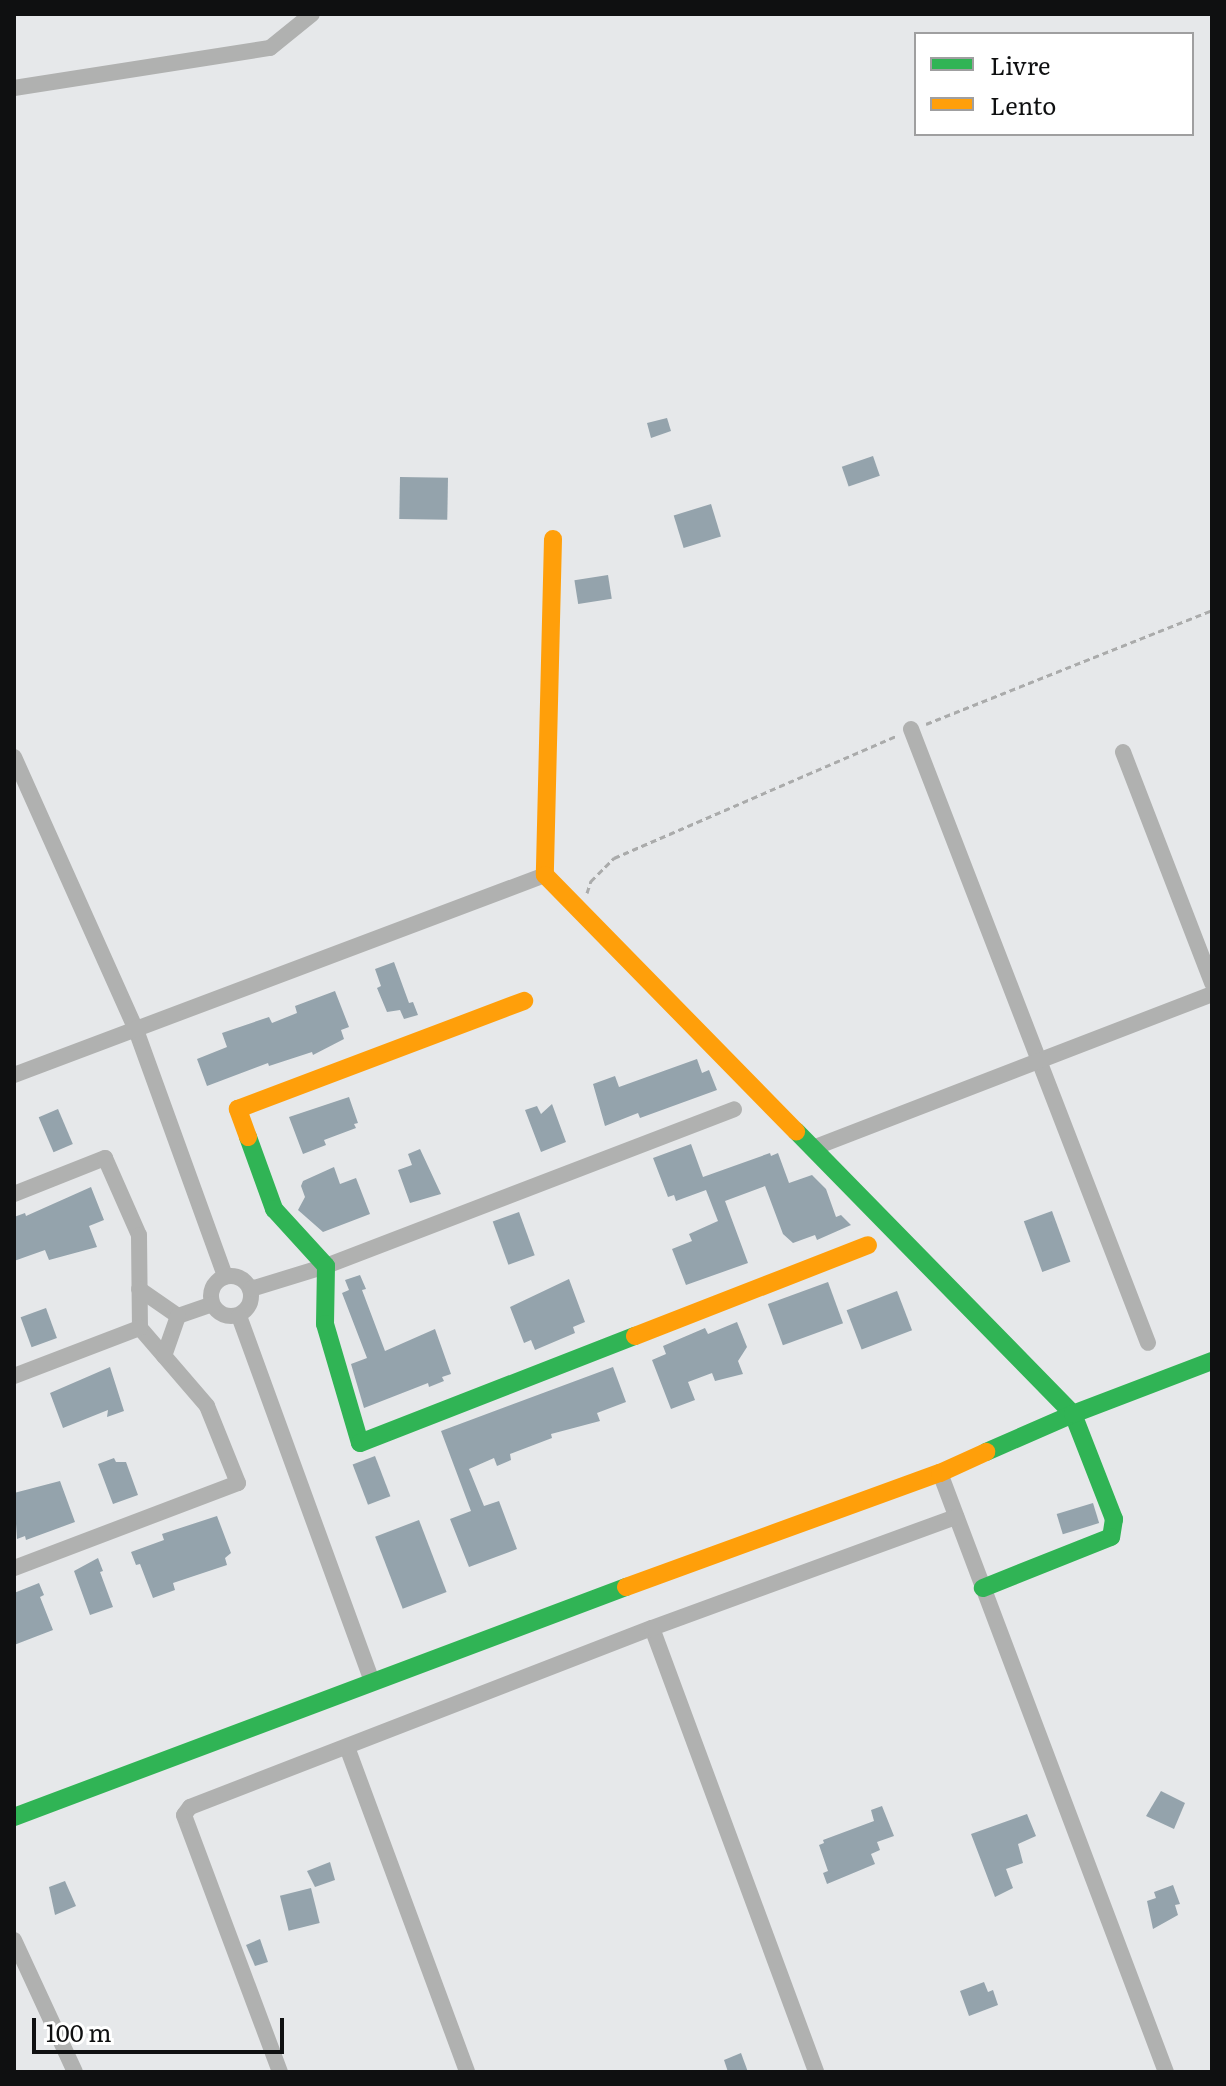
<!DOCTYPE html>
<style>
body{margin:0}
#map{position:relative;width:1226px;height:2086px;overflow:hidden;background:#e6e8ea;font-family:Literata,serif}
div>[style]{position:absolute}
.building>*{inset:0;background:#94a3ac;transform-origin:0 0}
.path>*{height:3px;margin-top:-1.5px;transform-origin:0;background:repeating-linear-gradient(90deg,#aaabab 0 6px,transparent 0 10px)}
.street>*{height:16px;margin:-8px;padding:0 8px;transform-origin:8px;border-radius:8px;background:#b0b1b0}
.street>.ring{margin:-8px;padding:0;box-sizing:content-box;background:none;border:16px solid #b0b1b0;border-radius:50%}
.fast>*{height:18px;margin:-9px;padding:0 9px;transform-origin:9px;border-radius:9px;background:#30b455}
.slow>*{height:18px;margin:-9px;padding:0 9px;transform-origin:9px;border-radius:9px;background:#ff9f0a}
span{translate:-50% -50%;white-space:nowrap;text-align:center;line-height:1.15;-webkit-text-stroke:8px #fff;paint-order:stroke}
.frame{position:absolute;inset:0;border:16px solid #0f1011;pointer-events:none}
.legend{position:absolute;left:914px;top:32px;width:280px;height:104px;box-sizing:border-box;background:#fff;border:2px solid #9f9fa0;margin:0;padding:10px 14px;list-style:none;font-size:24px;color:#0f1011}
.legend li{display:flex;align-items:center;gap:16px;height:40px}
.legend b{width:40px;border:2px solid #9f9fa0}
.scale{position:absolute;left:32px;top:2018px;width:252px;height:36px;box-sizing:border-box;border:4px solid #0f1011;border-top:0;padding-left:10px;font-size:24px;line-height:28px;white-space:nowrap;color:#0f1011;-webkit-text-stroke:6px #fff;paint-order:stroke}
</style>
<div id="map">
<div class="building">
<i style="clip-path:polygon(667px 418px,671px 431px,651px 438px,647px 423px)"></i>
<i style="left:873px;top:456px;width:21px;height:33px;rotate:71deg"></i>
<i style="left:400px;top:477px;width:48px;height:42px;rotate:1deg"></i>
<i style="left:711px;top:504px;width:34px;height:39px;rotate:73deg"></i>
<i style="left:608px;top:575px;width:24px;height:34px;rotate:81deg"></i>
<i style="clip-path:polygon(394px 962px,409px 1003px,413px 1002px,418px 1015px,404px 1019px,400px 1010px,387px 1012px,377px 988px,381px 986px,375px 969px)"></i>
<i style="clip-path:polygon(335px 991px,349px 1027px,341px 1030px,344px 1039px,313px 1055px,312px 1052px,269px 1066px,268px 1063px,207px 1086px,197px 1059px,227px 1047px,222px 1033px,269px 1017px,272px 1023px,297px 1013px,295px 1006px)"></i>
<i style="clip-path:polygon(697px 1059px,702px 1073px,709px 1070px,717px 1090px,640px 1118px,638px 1113px,605px 1126px,593px 1084px,615px 1076px,619px 1087px)"></i>
<i style="clip-path:polygon(349px 1097px,358px 1123px,354px 1124px,356px 1128px,324px 1140px,326px 1145px,303px 1154px,289px 1117px)"></i>
<i style="clip-path:polygon(552px 1104px,566px 1142px,541px 1152px,525px 1110px,537px 1106px,541px 1114px)"></i>
<i style="left:58px;top:1109px;width:38px;height:21px;rotate:67deg"></i>
<i style="clip-path:polygon(691px 1144px,703px 1177px,770px 1153px,771px 1156px,778px 1153px,789px 1183px,812px 1175px,826px 1189px,836px 1217px,841px 1215px,851px 1225px,817px 1240px,815px 1235px,793px 1243px,783px 1234px,765px 1186px,725px 1201px,748px 1263px,686px 1285px,672px 1249px,692px 1241px,689px 1234px,718px 1221px,706px 1190px,676px 1201px,674px 1195px,668px 1197px,653px 1158px)"></i>
<i style="clip-path:polygon(420px 1149px,441px 1194px,410px 1203px,398px 1170px,412px 1165px,408px 1154px)"></i>
<i style="clip-path:polygon(334px 1167px,340px 1184px,356px 1178px,370px 1214px,323px 1232px,298px 1210px,305px 1197px,301px 1186px,303px 1181px)"></i>
<i style="clip-path:polygon(91px 1187px,104px 1220px,89px 1226px,97px 1247px,49px 1260px,45px 1250px,14px 1261px,14px 1217px,25px 1213px,26px 1216px)"></i>
<i style="left:1052px;top:1211px;width:54px;height:30px;rotate:70deg"></i>
<i style="left:519px;top:1212px;width:46px;height:28px;rotate:70deg"></i>
<i style="clip-path:polygon(360px 1275px,366px 1289px,362px 1290px,385px 1351px,435px 1329px,451px 1374px,442px 1377px,444px 1381px,429px 1387px,428px 1383px,364px 1408px,351px 1364px,367px 1358px,342px 1293px,349px 1290px,345px 1280px)"></i>
<i style="clip-path:polygon(569px 1279px,585px 1322px,573px 1327px,575px 1333px,535px 1350px,531px 1340px,524px 1343px,510px 1307px)"></i>
<i style="left:828px;top:1282px;width:44px;height:64px;rotate:70deg"></i>
<i style="left:897px;top:1291px;width:42px;height:54px;rotate:69deg"></i>
<i style="left:46px;top:1308px;width:32px;height:27px;rotate:70deg"></i>
<i style="clip-path:polygon(737px 1322px,747px 1347px,738px 1361px,743px 1374px,715px 1381px,712px 1373px,688px 1382px,695px 1400px,671px 1409px,652px 1360px,666px 1354px,663px 1346px,705px 1328px,708px 1334px)"></i>
<i style="clip-path:polygon(110px 1367px,124px 1411px,107px 1417px,108px 1410px,63px 1428px,50px 1393px)"></i>
<i style="clip-path:polygon(613px 1367px,626px 1402px,597px 1413px,600px 1421px,551px 1434px,552px 1438px,510px 1454px,511px 1460px,497px 1466px,494px 1458px,469px 1469px,484px 1506px,499px 1501px,517px 1549px,469px 1567px,450px 1519px,471px 1511px,441px 1431px)"></i>
<i style="left:375px;top:1456px;width:43px;height:24px;rotate:69deg"></i>
<i style="clip-path:polygon(114px 1458px,116px 1462px,126px 1462px,138px 1495px,113px 1504px,98px 1464px)"></i>
<i style="clip-path:polygon(60px 1481px,75px 1522px,26px 1540px,25px 1536px,17px 1539px,14px 1493px)"></i>
<i style="left:1093px;top:1503px;width:21px;height:38px;rotate:73deg"></i>
<i style="clip-path:polygon(217px 1516px,231px 1553px,225px 1558px,227px 1565px,173px 1583px,175px 1590px,153px 1598px,140px 1564px,136px 1565px,131px 1552px,164px 1540px,162px 1534px)"></i>
<i style="left:419px;top:1520px;width:77px;height:47px;rotate:69deg"></i>
<i style="clip-path:polygon(98px 1558px,103px 1571px,100px 1572px,113px 1607px,90px 1615px,74px 1571px)"></i>
<i style="clip-path:polygon(39px 1583px,44px 1595px,40px 1597px,53px 1630px,14px 1645px,14px 1593px)"></i>
<i style="clip-path:polygon(1161px 1791px,1185px 1803px,1174px 1829px,1146px 1816px)"></i>
<i style="clip-path:polygon(882px 1806px,894px 1836px,877px 1842px,880px 1850px,871px 1854px,875px 1864px,827px 1884px,823px 1873px,828px 1871px,819px 1845px,824px 1843px,823px 1840px,874px 1821px,871px 1810px)"></i>
<i style="clip-path:polygon(1027px 1814px,1036px 1836px,1018px 1844px,1023px 1863px,1006px 1869px,1013px 1888px,995px 1897px,971px 1834px)"></i>
<i style="clip-path:polygon(330px 1862px,335px 1880px,315px 1887px,307px 1871px)"></i>
<i style="clip-path:polygon(65px 1881px,76px 1906px,55px 1915px,49px 1887px)"></i>
<i style="clip-path:polygon(1173px 1885px,1180px 1904px,1175px 1905px,1178px 1915px,1153px 1929px,1147px 1901px,1156px 1898px,1154px 1892px)"></i>
<i style="left:311px;top:1888px;width:36px;height:32px;rotate:76deg"></i>
<i style="clip-path:polygon(260px 1939px,268px 1962px,255px 1966px,246px 1945px)"></i>
<i style="clip-path:polygon(984px 1982px,988px 1992px,993px 1990px,998px 2005px,969px 2016px,960px 1991px)"></i>
<i style="clip-path:polygon(741px 2053px,748px 2072px,728px 2072px,724px 2060px)"></i>
</div>
<div class="path">
<i style="left:926px;top:724px;width:308px;rotate:-21.7deg"></i>
<i style="left:587px;top:893px;width:13px;rotate:-72deg"></i>
<i style="left:591px;top:881px;width:33px;rotate:-45deg"></i>
<i style="left:614px;top:858px;width:307px;rotate:-23.4deg"></i>
</div>
<div class="street">
<i style="left:14px;top:88px;width:259px;rotate:-8.9deg"></i>
<i style="left:270px;top:48px;width:54px;rotate:-39deg"></i>
<i style="left:911px;top:729px;width:658px;rotate:68.89deg"></i>
<i style="left:1123px;top:752px;width:248px;rotate:68.9deg"></i>
<i style="left:14px;top:757px;width:299px;rotate:65.9deg"></i>
<i style="left:136px;top:1030px;width:262px;rotate:70.1deg"></i>
<i style="left:14px;top:1075px;width:567px;rotate:-20.64deg"></i>
<i style="left:813px;top:1148px;width:428px;rotate:-21.1deg"></i>
<i style="left:14px;top:1194px;width:98px;rotate:-21.6deg"></i>
<i style="left:105px;top:1158px;width:84px;rotate:66.2deg"></i>
<i style="left:139px;top:1235px;width:93px;rotate:89.4deg"></i>
<i style="left:140px;top:1328px;width:103px;rotate:49.3deg"></i>
<i style="left:207px;top:1406px;width:83px;rotate:68.1deg"></i>
<i style="left:238px;top:1483px;width:240px;rotate:159.2deg"></i>
<i class="ring" style="left:211px;top:1276px;width:24px;height:24px"></i>
<i style="left:139px;top:1289px;width:47px;rotate:34.7deg"></i>
<i style="left:251px;top:1289px;width:78px;rotate:-17deg"></i>
<i style="left:326px;top:1266px;width:437px;rotate:-21deg"></i>
<i style="left:178px;top:1316px;width:36px;rotate:-19deg"></i>
<i style="left:239px;top:1316px;width:388px;rotate:70deg"></i>
<i style="left:164px;top:1356px;width:42px;rotate:-70.7deg"></i>
<i style="left:14px;top:1376px;width:135px;rotate:-20.9deg"></i>
<i style="left:940px;top:1473px;width:640px;rotate:69.33deg"></i>
<i style="left:652px;top:1628px;width:473px;rotate:69.7deg"></i>
<i style="left:347px;top:1747px;width:346px;rotate:69.7deg"></i>
<i style="left:14px;top:1940px;width:145px;rotate:65.2deg"></i>
<i style="left:280px;top:2072px;width:274px;rotate:-110.5deg"></i>
<i style="left:184px;top:1815px;width:10px;rotate:-53deg"></i>
<i style="left:190px;top:1807px;width:495px;rotate:-21.2deg"></i>
<i style="left:652px;top:1628px;width:324px;rotate:-20.1deg"></i>
</div>
<div class="fast">
<i style="left:796px;top:1131px;width:396px;rotate:45.6deg"></i>
<i style="left:1073px;top:1414px;width:113px;rotate:68.7deg"></i>
<i style="left:1114px;top:1519px;width:18px;rotate:99deg"></i>
<i style="left:1111px;top:1537px;width:138px;rotate:158.3deg"></i>
<i style="left:248px;top:1137px;width:77px;rotate:70.1deg"></i>
<i style="left:274px;top:1209px;width:77px;rotate:47.6deg"></i>
<i style="left:326px;top:1266px;width:58px;rotate:91deg"></i>
<i style="left:325px;top:1324px;width:124px;rotate:73.6deg"></i>
<i style="left:360px;top:1443px;width:295px;rotate:-21.3deg"></i>
<i style="left:986px;top:1452px;width:95px;rotate:-23.6deg"></i>
<i style="left:1073px;top:1414px;width:149px;rotate:-20.9deg"></i>
<i style="left:14px;top:1817px;width:654px;rotate:-20.6deg"></i>
</div>
<div class="slow">
<i style="left:553px;top:539px;width:336px;rotate:91.4deg"></i>
<i style="left:545px;top:875px;width:359px;rotate:45.6deg"></i>
<i style="left:248px;top:1137px;width:30px;rotate:-110deg"></i>
<i style="left:238px;top:1109px;width:306px;rotate:-20.7deg"></i>
<i style="left:635px;top:1336px;width:250px;rotate:-21.3deg"></i>
<i style="left:626px;top:1587px;width:334px;rotate:-20deg"></i>
<i style="left:940px;top:1473px;width:51px;rotate:-24.5deg"></i>
</div>
<div class="frame"></div>
<ul class="legend">
<li><b style="height:10px;background:#30b455"></b>Livre</li>
<li><b style="height:10px;background:#ff9f0a"></b>Lento</li>
</ul>
<div class="scale">100 m</div>
</div>
